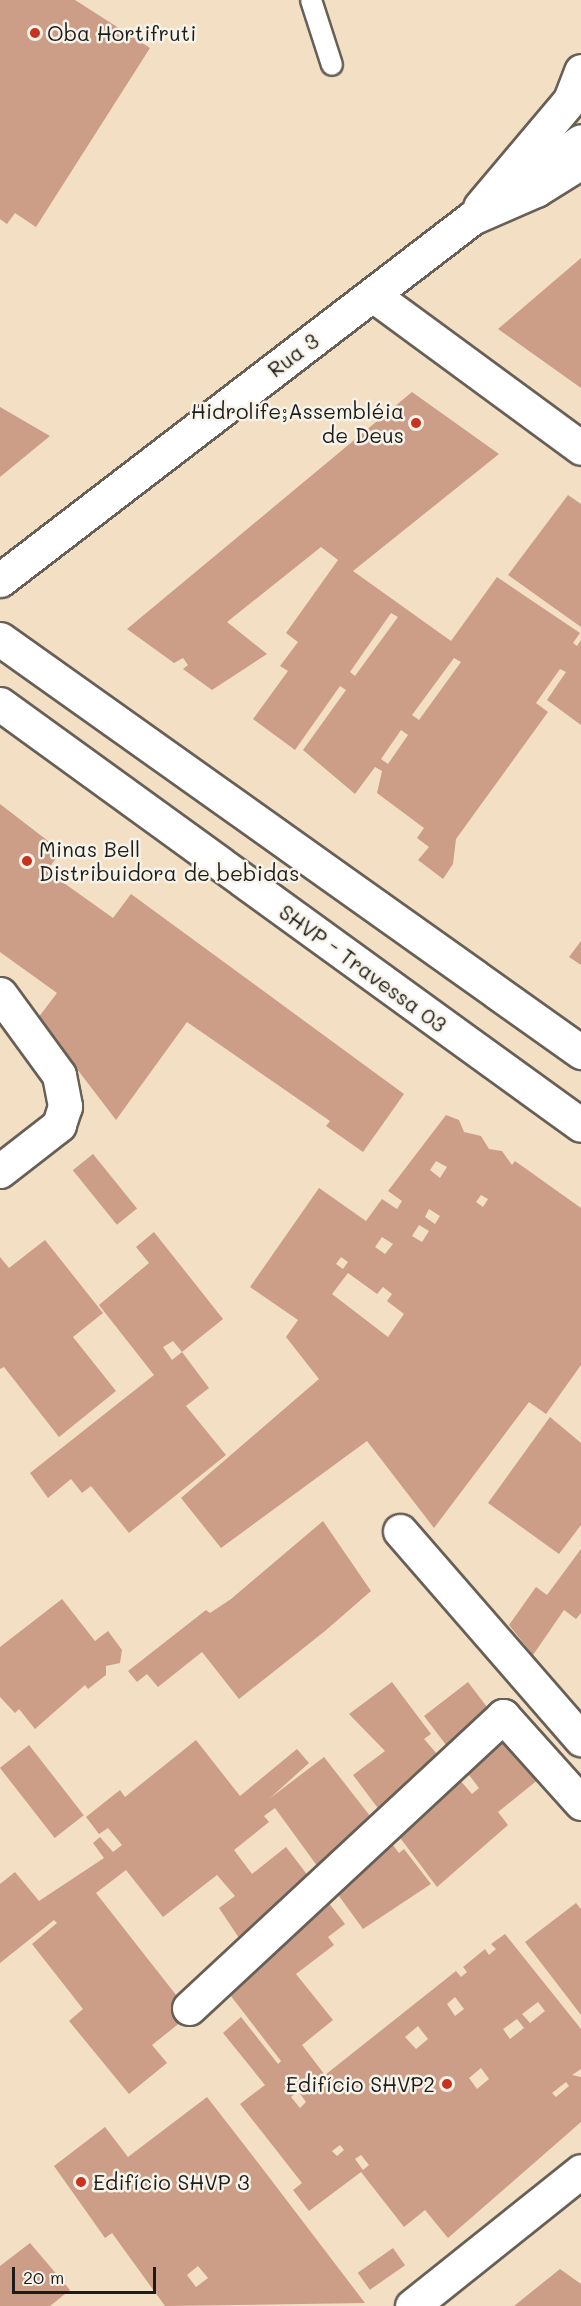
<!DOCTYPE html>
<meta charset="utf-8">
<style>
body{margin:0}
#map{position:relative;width:581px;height:2306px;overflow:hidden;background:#f2dfc4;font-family:Mali,sans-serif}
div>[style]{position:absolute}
.building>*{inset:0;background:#cc9e87;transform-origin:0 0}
.roads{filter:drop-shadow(2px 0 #676057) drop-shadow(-2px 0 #676057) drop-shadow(0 2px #676057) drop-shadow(0 -2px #676057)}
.lane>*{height:20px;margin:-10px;padding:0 10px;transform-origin:10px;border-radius:10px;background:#fff}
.street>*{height:33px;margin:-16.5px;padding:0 16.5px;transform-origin:16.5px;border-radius:16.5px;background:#fff}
.secondary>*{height:33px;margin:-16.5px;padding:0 16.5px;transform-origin:16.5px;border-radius:16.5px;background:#fff}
.primary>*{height:33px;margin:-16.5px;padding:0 16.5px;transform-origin:16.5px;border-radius:16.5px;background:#fff}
.dots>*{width:16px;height:16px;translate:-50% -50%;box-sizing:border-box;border:3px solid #f7f3e8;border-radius:50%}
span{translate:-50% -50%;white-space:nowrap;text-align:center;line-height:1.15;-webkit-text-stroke:5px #f7f3e8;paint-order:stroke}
.poi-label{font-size:21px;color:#1c1c1c}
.left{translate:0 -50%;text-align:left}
.right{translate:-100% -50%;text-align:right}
.street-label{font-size:21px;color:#1c1c1c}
.scale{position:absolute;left:12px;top:2267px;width:144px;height:27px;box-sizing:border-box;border:3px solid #1c1c1c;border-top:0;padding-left:8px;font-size:18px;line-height:21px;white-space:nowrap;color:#1c1c1c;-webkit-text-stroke:4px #f7f3e8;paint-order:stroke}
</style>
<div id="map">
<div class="building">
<i style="clip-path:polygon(0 0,75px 0,150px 48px,36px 227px,15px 213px,7px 224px,0 219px)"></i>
<i style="clip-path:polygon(581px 258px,581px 388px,498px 329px)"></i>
<i style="clip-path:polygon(evenodd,412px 392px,499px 454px,353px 571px,451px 641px,497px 577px,580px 633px,573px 643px,577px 646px,581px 640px,581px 725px,547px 700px,566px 672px,560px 669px,536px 703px,548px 712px,456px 839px,453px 864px,443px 879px,418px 860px,429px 847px,417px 838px,424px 828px,377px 793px,382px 771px,375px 767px,355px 794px,303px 750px,346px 690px,340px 686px,295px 750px,253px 719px,288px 671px,280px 666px,298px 642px,286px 633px,338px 560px,321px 547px,227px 622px,267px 654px,212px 690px,183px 669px,188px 665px,183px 658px,174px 663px,127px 629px,412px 392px,391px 613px,398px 617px,355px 676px,350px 672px,391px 613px,412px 392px,454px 658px,461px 662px,419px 720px,412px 715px,454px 658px,412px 392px,401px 730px,408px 735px,388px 764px,381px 759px,401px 730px)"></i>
<i style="clip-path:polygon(0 407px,50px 436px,0 477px)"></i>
<i style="clip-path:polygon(568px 495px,581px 504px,581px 627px,508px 575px)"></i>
<i style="clip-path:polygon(0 804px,61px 851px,47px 871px,113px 918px,131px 894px,404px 1094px,363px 1152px,326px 1126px,330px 1121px,187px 1022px,116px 1120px,38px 1018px,57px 993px,0 952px)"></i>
<i style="clip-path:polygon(581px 941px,581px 965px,569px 957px)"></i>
<i style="clip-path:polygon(evenodd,446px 1115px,459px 1120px,464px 1132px,481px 1136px,489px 1149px,502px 1151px,512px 1165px,515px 1161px,581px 1208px,581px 1365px,546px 1414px,529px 1402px,434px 1528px,367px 1441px,221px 1548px,181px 1498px,319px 1379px,286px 1337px,298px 1320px,250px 1287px,319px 1188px,366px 1221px,382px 1199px,397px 1209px,402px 1201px,388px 1191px,446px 1115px,436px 1161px,447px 1167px,440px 1178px,430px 1170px,436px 1161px,446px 1115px,481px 1195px,488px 1199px,483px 1207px,476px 1202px,481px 1195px,446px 1115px,429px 1209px,440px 1216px,435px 1224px,425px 1217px,429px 1209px,446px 1115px,419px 1225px,429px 1231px,422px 1242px,412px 1236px,419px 1225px,446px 1115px,382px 1237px,393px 1244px,385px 1254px,375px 1247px,382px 1237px,446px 1115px,341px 1257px,348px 1262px,343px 1269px,336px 1264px,341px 1257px,446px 1115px,348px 1273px,377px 1294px,383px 1287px,392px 1294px,387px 1301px,404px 1314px,388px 1337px,332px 1294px,348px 1273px)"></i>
<i style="left:93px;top:1154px;width:70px;height:26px;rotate:51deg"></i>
<i style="clip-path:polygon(154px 1232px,223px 1319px,182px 1352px,173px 1341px,163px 1347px,172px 1360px,182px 1352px,209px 1388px,186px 1406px,226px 1455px,129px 1533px,91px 1486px,82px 1493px,71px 1479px,48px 1498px,30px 1473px,154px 1375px,99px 1305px,149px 1263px,136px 1247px)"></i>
<i style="clip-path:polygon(45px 1240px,103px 1313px,73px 1337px,116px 1391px,59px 1437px,4px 1367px,0 1369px,0 1257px,9px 1268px)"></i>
<i style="clip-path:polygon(550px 1417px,581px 1443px,581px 1525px,559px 1554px,488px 1503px)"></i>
<i style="clip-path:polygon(323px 1521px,371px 1591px,325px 1631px,239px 1699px,202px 1652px,158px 1687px,147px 1674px,137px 1682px,128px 1671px,206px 1610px,210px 1613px,231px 1599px)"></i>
<i style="clip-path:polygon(581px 1549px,581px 1613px,576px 1619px,564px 1610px,533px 1655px,509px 1625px,536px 1587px,547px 1595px)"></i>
<i style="clip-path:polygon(62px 1599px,95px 1641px,108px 1631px,122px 1650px,120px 1663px,106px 1666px,106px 1675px,88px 1689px,85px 1685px,35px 1729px,19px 1709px,15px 1713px,0 1697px,0 1647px)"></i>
<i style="clip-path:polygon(392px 1682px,431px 1734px,424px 1739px,472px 1794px,479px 1788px,424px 1716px,468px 1682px,506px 1732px,555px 1766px,498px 1812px,508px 1825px,437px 1887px,353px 1775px,385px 1751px,349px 1714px)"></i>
<i style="clip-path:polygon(evenodd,196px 1740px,240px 1796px,297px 1749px,309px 1763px,269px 1799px,324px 1757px,399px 1853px,404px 1849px,431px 1884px,363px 1929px,275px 1808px,264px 1816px,269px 1822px,234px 1850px,252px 1874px,286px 1847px,345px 1924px,328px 1937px,334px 1945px,296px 1974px,333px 2020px,302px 2045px,325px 2075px,456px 1971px,461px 1977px,467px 1972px,463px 1967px,485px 1949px,489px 1955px,496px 1949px,491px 1944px,505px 1934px,581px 2029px,581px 2069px,572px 2075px,581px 2077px,581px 2122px,448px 2238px,425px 2210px,404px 2227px,361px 2172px,309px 2211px,293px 2190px,302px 2183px,240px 2104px,265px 2085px,223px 2033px,241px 2017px,278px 2064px,281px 2061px,210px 1969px,243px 1944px,219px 1908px,235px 1896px,217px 1875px,163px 1917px,126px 1870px,96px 1893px,191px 2014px,152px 2045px,167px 2063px,129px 2094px,69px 2021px,83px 2009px,32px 1944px,57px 1923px,54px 1920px,0 1963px,0 1884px,15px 1872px,39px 1901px,104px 1858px,93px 1843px,100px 1837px,113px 1852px,122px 1845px,108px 1828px,99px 1834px,86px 1817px,120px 1790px,125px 1797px,196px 1740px,455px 1997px,464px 2009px,455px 2016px,447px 2004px,455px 1997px,196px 1740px,538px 2002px,545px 2011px,530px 2023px,522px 2014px,538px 2002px,196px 1740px,517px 2019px,524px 2028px,510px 2039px,503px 2029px,517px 2019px,196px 1740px,418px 2026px,428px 2039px,416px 2049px,405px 2037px,418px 2026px,196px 1740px,481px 2068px,489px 2079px,477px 2089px,469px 2078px,481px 2068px,196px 1740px,566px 2082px,569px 2086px,556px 2097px,552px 2093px,566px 2082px,196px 1740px,298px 2091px,306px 2102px,300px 2108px,291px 2097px,298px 2091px,196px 1740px,340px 2145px,344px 2150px,337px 2156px,332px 2151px,340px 2145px,196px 1740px,361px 2155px,369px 2165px,363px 2170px,355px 2159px,361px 2155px)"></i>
<i style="left:29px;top:1745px;width:89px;height:37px;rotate:52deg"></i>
<i style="clip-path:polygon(576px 1903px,581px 1909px,581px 2015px,525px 1942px)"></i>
<i style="clip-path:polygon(evenodd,207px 2097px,252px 2155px,365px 2303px,165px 2306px,112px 2233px,105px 2238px,54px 2166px,105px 2127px,128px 2157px,207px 2097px,198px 2266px,208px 2278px,196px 2287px,187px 2275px,198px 2266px)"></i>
<i style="clip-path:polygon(30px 2243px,70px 2290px,50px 2306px,0 2306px,0 2266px)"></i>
<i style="left:393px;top:2248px;width:21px;height:43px;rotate:55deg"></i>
<i style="clip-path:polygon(560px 2269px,581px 2284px,581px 2306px,514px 2306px)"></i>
</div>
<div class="roads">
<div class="lane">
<i style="left:311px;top:0;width:68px;rotate:72.1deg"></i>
</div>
<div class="street">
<i style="left:373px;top:295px;width:258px;rotate:36.3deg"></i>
<i style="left:0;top:994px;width:100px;rotate:53.9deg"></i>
<i style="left:59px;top:1075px;width:32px;rotate:79deg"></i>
<i style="left:65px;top:1106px;width:20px;rotate:108deg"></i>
<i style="left:59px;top:1125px;width:75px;rotate:142.1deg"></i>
<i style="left:400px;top:1531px;width:276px;rotate:49deg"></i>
<i style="left:189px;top:2008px;width:429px;rotate:-42.9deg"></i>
<i style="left:503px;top:1716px;width:117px;rotate:48.1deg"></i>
<i style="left:412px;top:2306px;width:216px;rotate:-38.6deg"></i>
</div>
<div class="secondary">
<i style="left:480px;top:207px;width:140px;rotate:-49.9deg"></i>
<i style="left:570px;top:100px;width:31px;rotate:-69deg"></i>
<i style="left:0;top:580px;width:595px;rotate:-37.49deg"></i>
<i style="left:472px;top:218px;width:70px;rotate:-23.6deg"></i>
<i style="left:536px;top:190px;width:53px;rotate:-31.9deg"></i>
<i style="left:0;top:639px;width:713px;rotate:35.41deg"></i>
<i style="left:0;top:704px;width:717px;rotate:35.93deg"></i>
</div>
<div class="primary">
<i style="left:472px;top:218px;width:133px;rotate:-35.2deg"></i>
</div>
</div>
<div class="dots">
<i style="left:35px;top:33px;background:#c8321e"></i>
<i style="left:416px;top:423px;background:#c8321e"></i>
<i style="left:27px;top:861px;background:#c8321e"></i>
<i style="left:447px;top:2084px;background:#c8321e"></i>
<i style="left:81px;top:2182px;background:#c8321e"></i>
</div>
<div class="poi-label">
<span class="left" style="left:47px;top:33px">Oba Hortifruti</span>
<span class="right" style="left:404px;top:423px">Hidrolife;Assembléia<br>de Deus</span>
<span class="left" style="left:39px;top:861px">Minas Bell<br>Distribuidora de bebidas</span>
<span class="right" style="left:435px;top:2084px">Edifício SHVP2</span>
<span class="left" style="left:93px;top:2182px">Edifício SHVP 3</span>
</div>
<div class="street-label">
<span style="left:293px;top:355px;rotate:-37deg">Rua 3</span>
<span style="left:363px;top:968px;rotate:36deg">SHVP - Travessa 03</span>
</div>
<div class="scale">20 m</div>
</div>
